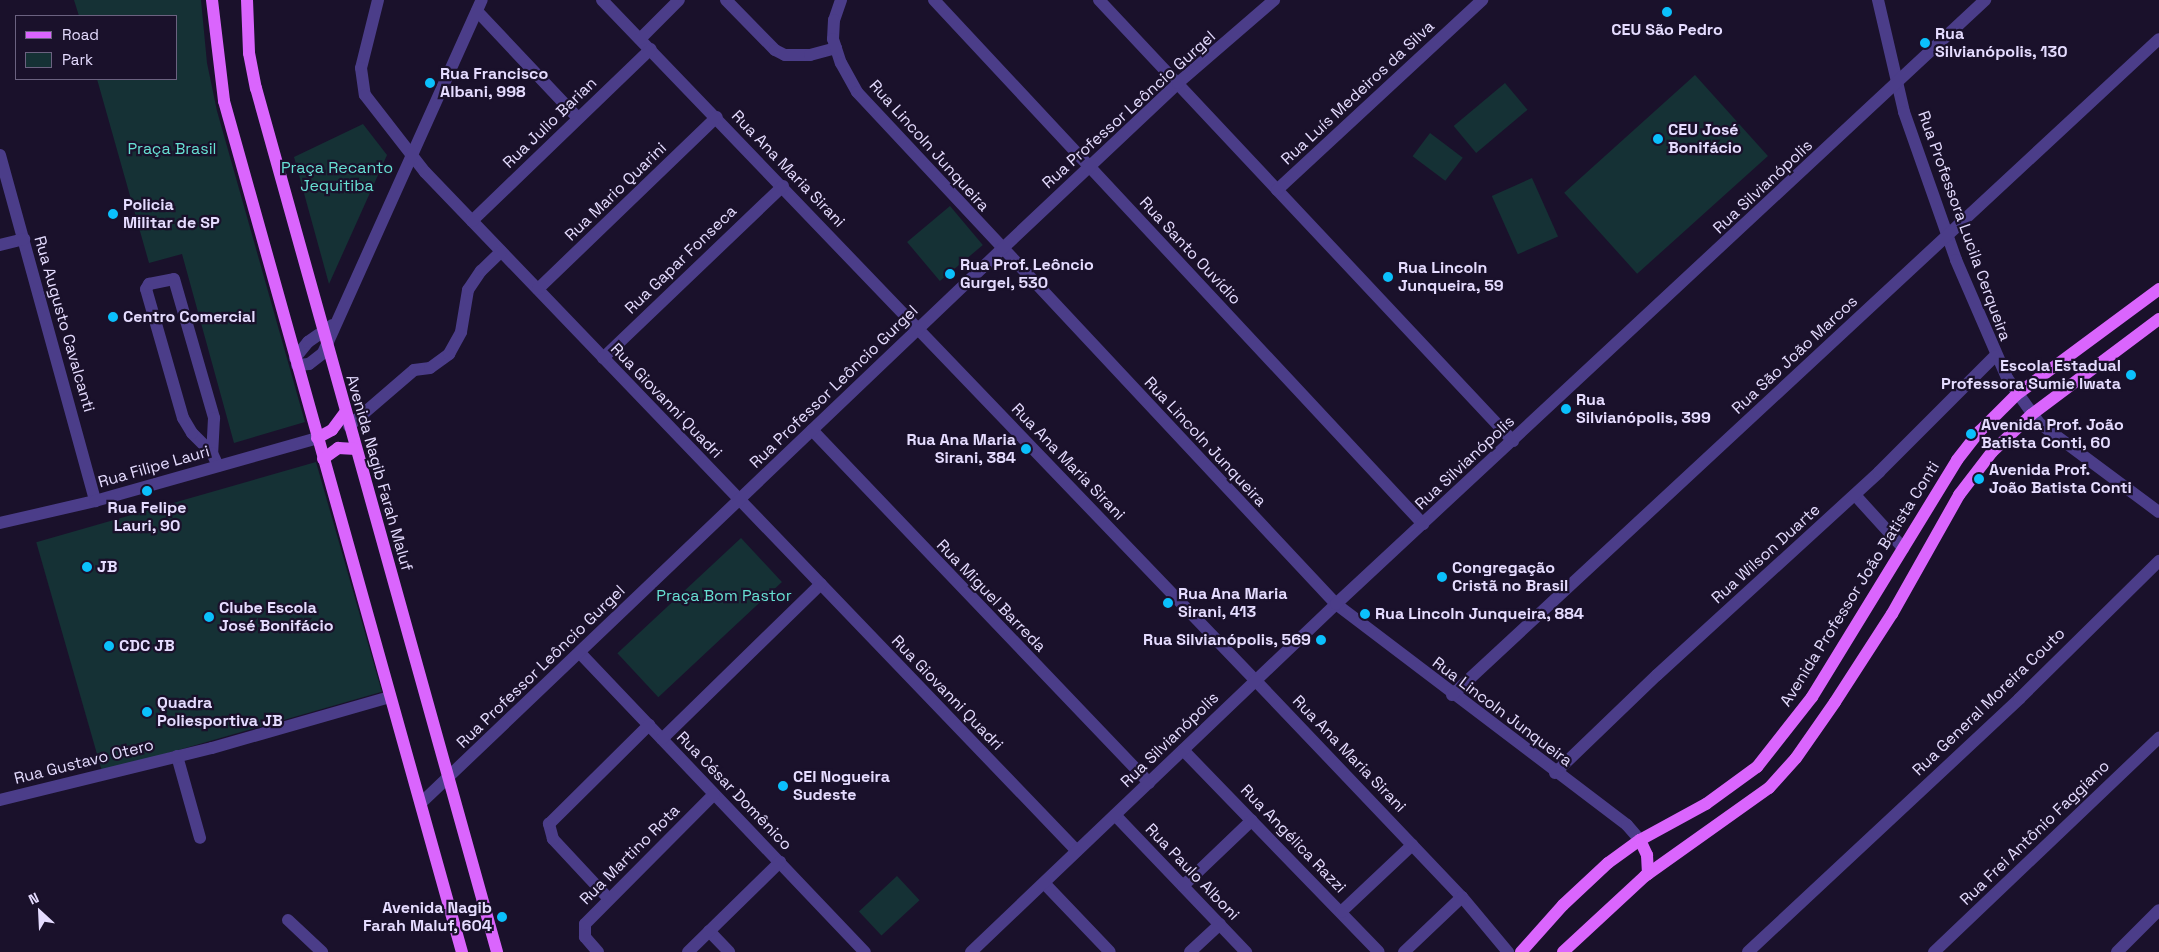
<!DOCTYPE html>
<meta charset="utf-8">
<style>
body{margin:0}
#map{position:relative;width:2159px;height:952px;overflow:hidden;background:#1a112b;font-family:"Space Grotesk",sans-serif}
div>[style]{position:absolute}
.green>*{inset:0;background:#153135;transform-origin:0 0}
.minor>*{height:12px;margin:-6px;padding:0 6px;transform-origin:6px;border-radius:6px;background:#4b3d89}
.major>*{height:12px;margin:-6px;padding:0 6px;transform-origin:6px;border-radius:6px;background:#da65fd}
.dots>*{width:14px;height:14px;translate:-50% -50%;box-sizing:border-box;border:2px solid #1a112b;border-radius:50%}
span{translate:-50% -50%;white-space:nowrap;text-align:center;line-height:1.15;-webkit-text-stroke:4.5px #1a112b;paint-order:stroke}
.poi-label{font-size:16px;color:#e5dcff;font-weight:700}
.left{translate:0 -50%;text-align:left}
.right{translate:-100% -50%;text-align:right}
.street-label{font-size:16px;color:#e5dcff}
.park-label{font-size:16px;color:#67e0d3}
.legend{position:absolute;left:15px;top:15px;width:162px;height:65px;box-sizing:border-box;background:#1a112b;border:1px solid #6b6280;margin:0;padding:6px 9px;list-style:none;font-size:15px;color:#e5dcff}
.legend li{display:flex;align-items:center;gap:10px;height:25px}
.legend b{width:25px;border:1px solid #6b6280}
.north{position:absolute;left:15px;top:887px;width:50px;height:50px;-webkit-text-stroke:4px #1a112b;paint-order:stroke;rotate:335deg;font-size:14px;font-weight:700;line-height:20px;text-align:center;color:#e5dcff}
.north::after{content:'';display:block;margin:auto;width:18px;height:22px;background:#e5dcff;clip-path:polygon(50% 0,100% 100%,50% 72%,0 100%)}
</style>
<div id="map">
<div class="green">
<i style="clip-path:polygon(74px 0,201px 0,207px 63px,217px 111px,305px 422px,234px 443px,182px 254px,149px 263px,97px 79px,176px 79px,176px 16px,79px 16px)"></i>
<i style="left:1695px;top:75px;width:109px;height:176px;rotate:48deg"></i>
<i style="left:1505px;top:83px;width:35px;height:67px;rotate:50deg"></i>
<i style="clip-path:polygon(363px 124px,387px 155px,329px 284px,294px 157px)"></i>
<i style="left:1430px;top:133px;width:41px;height:29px;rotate:37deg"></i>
<i style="left:1532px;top:178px;width:64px;height:44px;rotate:66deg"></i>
<i style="left:950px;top:206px;width:51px;height:56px;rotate:50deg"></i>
<i style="left:316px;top:462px;width:239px;height:291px;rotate:74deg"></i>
<i style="left:741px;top:538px;width:60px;height:169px;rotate:47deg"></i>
<i style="left:897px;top:876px;width:33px;height:52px;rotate:47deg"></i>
</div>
<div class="minor">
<i style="left:378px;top:0;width:70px;rotate:104deg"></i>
<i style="left:361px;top:68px;width:27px;rotate:82deg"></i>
<i style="left:365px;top:95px;width:98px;rotate:52.1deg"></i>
<i style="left:425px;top:172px;width:941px;rotate:46.16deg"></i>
<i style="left:602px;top:0;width:944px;rotate:46.16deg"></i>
<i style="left:1256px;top:681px;width:298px;rotate:46.4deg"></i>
<i style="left:1462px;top:897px;width:72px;rotate:50.1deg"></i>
<i style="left:726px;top:0;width:70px;rotate:45.6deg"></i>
<i style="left:775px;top:50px;width:11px;rotate:27deg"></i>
<i style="left:785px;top:55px;width:25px"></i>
<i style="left:810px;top:55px;width:27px;rotate:-15deg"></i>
<i style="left:841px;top:0;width:21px;rotate:109deg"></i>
<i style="left:834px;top:20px;width:19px;rotate:93deg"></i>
<i style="left:833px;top:39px;width:25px;rotate:72deg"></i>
<i style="left:841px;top:63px;width:33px;rotate:61deg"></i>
<i style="left:857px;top:92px;width:701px;rotate:46.91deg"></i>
<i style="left:1336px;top:604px;width:365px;rotate:37.2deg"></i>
<i style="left:1627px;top:825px;width:20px;rotate:49deg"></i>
<i style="left:934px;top:0;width:717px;rotate:46.98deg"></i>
<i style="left:1099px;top:0;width:605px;rotate:46.81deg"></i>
<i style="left:1878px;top:0;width:115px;rotate:76.9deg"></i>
<i style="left:1904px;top:112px;width:157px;rotate:70.6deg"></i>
<i style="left:1956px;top:260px;width:129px;rotate:66.6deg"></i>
<i style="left:2007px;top:378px;width:55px;rotate:54.6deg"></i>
<i style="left:2039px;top:423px;width:149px;rotate:36.6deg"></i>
<i style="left:477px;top:11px;width:147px;rotate:46.7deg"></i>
<i style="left:640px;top:39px;width:55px;rotate:-45deg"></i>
<i style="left:0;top:155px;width:359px;rotate:74.6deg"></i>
<i style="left:1277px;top:190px;width:280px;rotate:-42.8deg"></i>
<i style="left:472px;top:221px;width:248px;rotate:-43.9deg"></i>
<i style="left:0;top:245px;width:25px;rotate:-14deg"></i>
<i style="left:538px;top:289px;width:248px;rotate:-43.9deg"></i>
<i style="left:295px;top:358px;width:21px;rotate:-51deg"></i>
<i style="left:308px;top:342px;width:29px;rotate:-35deg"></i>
<i style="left:603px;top:358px;width:249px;rotate:-43.7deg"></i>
<i style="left:297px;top:365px;width:12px;rotate:-5deg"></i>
<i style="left:309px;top:364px;width:18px;rotate:-38deg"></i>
<i style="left:323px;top:353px;width:387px;rotate:-65.8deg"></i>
<i style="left:349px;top:426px;width:86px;rotate:-40.7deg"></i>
<i style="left:414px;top:370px;width:16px;rotate:-7deg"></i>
<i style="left:430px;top:368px;width:24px;rotate:-36deg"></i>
<i style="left:449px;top:354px;width:25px;rotate:-61deg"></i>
<i style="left:461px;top:332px;width:43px;rotate:-80.5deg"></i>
<i style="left:468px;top:290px;width:23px;rotate:-56deg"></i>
<i style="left:481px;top:271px;width:28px;rotate:-44deg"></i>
<i style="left:812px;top:430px;width:488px;rotate:46.3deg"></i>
<i style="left:212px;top:453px;width:28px;rotate:-135deg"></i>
<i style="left:192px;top:433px;width:17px;rotate:-121deg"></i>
<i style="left:183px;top:418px;width:134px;rotate:-106deg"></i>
<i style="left:146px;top:289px;width:6px;rotate:-59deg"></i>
<i style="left:149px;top:284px;width:25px;rotate:-11deg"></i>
<i style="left:174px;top:279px;width:145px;rotate:73.9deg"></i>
<i style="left:214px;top:418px;width:35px;rotate:93deg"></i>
<i style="left:212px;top:453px;width:14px;rotate:65deg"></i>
<i style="left:1855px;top:495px;width:72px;rotate:47.8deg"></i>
<i style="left:0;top:523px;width:98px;rotate:-13deg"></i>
<i style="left:95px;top:501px;width:231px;rotate:-15.8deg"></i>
<i style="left:580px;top:653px;width:413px;rotate:46.4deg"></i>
<i style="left:1452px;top:695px;width:964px;rotate:-42.86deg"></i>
<i style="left:662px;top:739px;width:222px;rotate:-44.3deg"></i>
<i style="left:1183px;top:750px;width:281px;rotate:45.9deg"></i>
<i style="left:177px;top:756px;width:85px;rotate:74.3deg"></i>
<i style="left:1555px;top:773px;width:141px;rotate:-43.9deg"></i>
<i style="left:1657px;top:675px;width:301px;rotate:-42.4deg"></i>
<i style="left:1879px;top:472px;width:164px;rotate:-45deg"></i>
<i style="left:0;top:800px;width:218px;rotate:-13.8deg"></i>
<i style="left:212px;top:748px;width:185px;rotate:-16deg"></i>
<i style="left:421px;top:803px;width:803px;rotate:-43.64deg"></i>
<i style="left:1002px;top:249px;width:242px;rotate:-43.3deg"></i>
<i style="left:1178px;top:83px;width:127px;rotate:-40.8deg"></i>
<i style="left:1115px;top:815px;width:190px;rotate:46.3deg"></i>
<i style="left:1044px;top:883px;width:95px;rotate:46.3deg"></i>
<i style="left:1183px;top:886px;width:95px;rotate:-43.7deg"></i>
<i style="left:608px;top:898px;width:81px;rotate:-133deg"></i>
<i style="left:553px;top:839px;width:16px;rotate:-105deg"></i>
<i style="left:549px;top:824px;width:141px;rotate:-44.7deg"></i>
<i style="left:1341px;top:912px;width:98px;rotate:-43.3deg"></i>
<i style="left:288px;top:920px;width:47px;rotate:43.3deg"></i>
<i style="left:709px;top:931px;width:29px;rotate:46deg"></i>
<i style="left:598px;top:952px;width:20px;rotate:-131deg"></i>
<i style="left:585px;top:937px;width:13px;rotate:-90deg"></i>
<i style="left:585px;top:924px;width:183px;rotate:-45.2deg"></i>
<i style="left:688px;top:952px;width:129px;rotate:-44.4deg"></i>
<i style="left:971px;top:952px;width:504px;rotate:-43.63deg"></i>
<i style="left:1336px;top:604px;width:887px;rotate:-42.94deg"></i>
<i style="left:1190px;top:952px;width:41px;rotate:-43deg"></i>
<i style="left:1404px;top:952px;width:80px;rotate:-43.5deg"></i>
<i style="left:1748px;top:952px;width:371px;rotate:-43deg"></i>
<i style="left:2019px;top:699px;width:197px;rotate:-44.6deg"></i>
<i style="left:1934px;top:952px;width:311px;rotate:-43.6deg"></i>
<i style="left:2117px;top:952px;width:59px;rotate:-45deg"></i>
</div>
<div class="major">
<i style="left:212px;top:0;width:102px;rotate:83.2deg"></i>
<i style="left:224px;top:101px;width:884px;rotate:74.38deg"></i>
<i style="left:247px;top:0;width:53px;rotate:87.8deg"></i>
<i style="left:249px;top:53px;width:36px;rotate:79deg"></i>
<i style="left:256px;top:88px;width:897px;rotate:74.41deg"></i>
<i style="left:317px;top:438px;width:17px;rotate:-28deg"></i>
<i style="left:332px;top:430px;width:21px;rotate:-53deg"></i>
<i style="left:323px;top:459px;width:19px;rotate:-36deg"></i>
<i style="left:338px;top:448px;width:18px;rotate:3deg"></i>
<i style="left:1640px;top:840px;width:17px;rotate:65deg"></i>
<i style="left:1647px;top:855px;width:19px;rotate:87deg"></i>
<i style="left:1521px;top:952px;width:63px;rotate:-48.2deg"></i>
<i style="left:1563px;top:905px;width:62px;rotate:-43deg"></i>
<i style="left:1608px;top:863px;width:39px;rotate:-36deg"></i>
<i style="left:1640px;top:840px;width:75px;rotate:-28.6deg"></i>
<i style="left:1706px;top:804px;width:63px;rotate:-36deg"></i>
<i style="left:1757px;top:767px;width:89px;rotate:-51.8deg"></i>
<i style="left:1812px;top:697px;width:278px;rotate:-58.5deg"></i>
<i style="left:1957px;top:460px;width:37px;rotate:-52deg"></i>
<i style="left:1980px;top:431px;width:51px;rotate:-45deg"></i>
<i style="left:2016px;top:395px;width:178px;rotate:-36.5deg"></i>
<i style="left:1563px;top:952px;width:112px;rotate:-42.8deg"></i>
<i style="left:1645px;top:876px;width:152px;rotate:-35.4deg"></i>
<i style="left:1769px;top:788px;width:40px;rotate:-48deg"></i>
<i style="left:1796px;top:758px;width:68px;rotate:-55.1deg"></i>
<i style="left:1835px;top:702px;width:105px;rotate:-57.1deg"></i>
<i style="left:1892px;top:614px;width:137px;rotate:-60.6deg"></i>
<i style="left:1959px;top:495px;width:54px;rotate:-52.5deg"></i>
<i style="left:1992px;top:452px;width:54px;rotate:-43.5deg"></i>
<i style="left:2031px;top:415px;width:160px;rotate:-36.9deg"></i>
</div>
<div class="dots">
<i style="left:1667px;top:12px;background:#0bc0fc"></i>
<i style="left:1925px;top:43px;background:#0bc0fc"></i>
<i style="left:430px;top:83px;background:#0bc0fc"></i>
<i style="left:1658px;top:139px;background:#0bc0fc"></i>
<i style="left:113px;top:214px;background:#0bc0fc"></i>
<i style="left:950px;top:274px;background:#0bc0fc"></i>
<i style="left:1388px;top:277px;background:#0bc0fc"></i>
<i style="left:113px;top:317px;background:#0bc0fc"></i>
<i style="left:2131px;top:375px;background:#0bc0fc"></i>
<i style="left:1566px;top:409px;background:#0bc0fc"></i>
<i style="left:1971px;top:434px;background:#0bc0fc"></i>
<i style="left:1026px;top:449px;background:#0bc0fc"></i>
<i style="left:1979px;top:479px;background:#0bc0fc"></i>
<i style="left:147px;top:491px;background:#0bc0fc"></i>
<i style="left:87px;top:567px;background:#0bc0fc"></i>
<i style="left:1442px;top:577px;background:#0bc0fc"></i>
<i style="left:1168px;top:603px;background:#0bc0fc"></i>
<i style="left:1365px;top:614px;background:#0bc0fc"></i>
<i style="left:209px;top:617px;background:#0bc0fc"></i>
<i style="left:1321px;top:640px;background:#0bc0fc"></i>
<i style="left:109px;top:646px;background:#0bc0fc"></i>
<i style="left:147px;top:712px;background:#0bc0fc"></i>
<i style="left:783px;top:786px;background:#0bc0fc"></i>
<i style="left:502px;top:917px;background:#0bc0fc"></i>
</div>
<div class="poi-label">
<span style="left:1667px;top:30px">CEU São Pedro</span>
<span class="left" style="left:1935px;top:43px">Rua<br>Silvianópolis, 130</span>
<span class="left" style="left:440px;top:83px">Rua Francisco<br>Albani, 998</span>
<span class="left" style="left:1668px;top:139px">CEU José<br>Bonifácio</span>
<span class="left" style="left:123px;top:214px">Policia<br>Militar de SP</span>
<span class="left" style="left:960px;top:274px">Rua Prof. Leôncio<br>Gurgel, 530</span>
<span class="left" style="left:1398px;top:277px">Rua Lincoln<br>Junqueira, 59</span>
<span class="left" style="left:123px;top:317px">Centro Comercial</span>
<span class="right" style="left:2121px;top:375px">Escola Estadual<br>Professora Sumie Iwata</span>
<span class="left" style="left:1576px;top:409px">Rua<br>Silvianópolis, 399</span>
<span class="left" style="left:1981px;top:434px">Avenida Prof. João<br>Batista Conti, 60</span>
<span class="right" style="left:1016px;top:449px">Rua Ana Maria<br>Sirani, 384</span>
<span class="left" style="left:1989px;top:479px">Avenida Prof.<br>João Batista Conti</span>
<span style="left:147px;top:517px">Rua Felipe<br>Lauri, 90</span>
<span class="left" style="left:97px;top:567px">JB</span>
<span class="left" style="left:1452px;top:577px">Congregação<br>Cristã no Brasil</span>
<span class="left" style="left:1178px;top:603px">Rua Ana Maria<br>Sirani, 413</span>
<span class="left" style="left:219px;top:617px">Clube Escola<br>José Bonifácio</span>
<span class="left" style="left:1375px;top:614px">Rua Lincoln Junqueira, 884</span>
<span class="right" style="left:1311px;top:640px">Rua Silvianópolis, 569</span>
<span class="left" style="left:119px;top:646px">CDC JB</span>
<span class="left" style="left:157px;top:712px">Quadra<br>Poliesportiva JB</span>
<span class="left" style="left:793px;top:786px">CEI Nogueira<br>Sudeste</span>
<span class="right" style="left:492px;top:917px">Avenida Nagib<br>Farah Maluf, 604</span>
</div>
<div class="street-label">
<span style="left:1358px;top:93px;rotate:-43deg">Rua Luís Medeiros da Silva</span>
<span style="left:1129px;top:110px;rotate:-42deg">Rua Professor Leôncio Gurgel</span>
<span style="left:550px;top:123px;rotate:-44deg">Rua Julio Barian</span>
<span style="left:929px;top:146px;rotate:48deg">Rua Lincoln Junqueira</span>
<span style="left:788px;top:169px;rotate:46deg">Rua Ana Maria Sirani</span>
<span style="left:1763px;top:187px;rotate:-43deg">Rua Silvianópolis</span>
<span style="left:616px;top:192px;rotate:-44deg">Rua Mario Quarini</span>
<span style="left:1964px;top:226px;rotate:70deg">Rua Professora Lucila Cerqueira</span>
<span style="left:1190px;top:251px;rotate:47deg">Rua Santo Ouvídio</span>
<span style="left:681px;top:260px;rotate:-44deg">Rua Gapar Fonseca</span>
<span style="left:64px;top:324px;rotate:74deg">Rua Augusto Cavalcanti</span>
<span style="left:1795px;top:355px;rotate:-43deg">Rua São João Marcos</span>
<span style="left:834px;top:387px;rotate:-44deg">Rua Professor Leôncio Gurgel</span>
<span style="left:666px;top:401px;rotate:46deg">Rua Giovanni Quadri</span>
<span style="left:1205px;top:442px;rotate:47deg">Rua Lincoln Junqueira</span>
<span style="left:1068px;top:462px;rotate:46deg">Rua Ana Maria Sirani</span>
<span style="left:1465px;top:463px;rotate:-43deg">Rua Silvianópolis</span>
<span style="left:154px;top:467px;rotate:-16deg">Rua Filipe Lauri</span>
<span style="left:379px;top:473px;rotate:74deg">Avenida Nagib Farah Maluf</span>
<span style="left:1766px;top:554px;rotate:-42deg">Rua Wilson Duarte</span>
<span style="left:1860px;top:584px;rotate:-58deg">Avenida Professor João Batista Conti</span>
<span style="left:991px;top:596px;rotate:46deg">Rua Miguel Barreda</span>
<span style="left:541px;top:667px;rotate:-44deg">Rua Professor Leôncio Gurgel</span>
<span style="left:947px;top:693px;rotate:46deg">Rua Giovanni Quadri</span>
<span style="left:1989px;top:702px;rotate:-44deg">Rua General Moreira Couto</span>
<span style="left:1502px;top:712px;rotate:37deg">Rua Lincoln Junqueira</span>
<span style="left:1170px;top:740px;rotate:-44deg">Rua Silvianópolis</span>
<span style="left:1349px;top:754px;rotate:46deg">Rua Ana Maria Sirani</span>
<span style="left:84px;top:762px;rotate:-14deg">Rua Gustavo Otero</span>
<span style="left:734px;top:791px;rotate:46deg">Rua César Domênico</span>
<span style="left:2035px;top:833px;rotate:-44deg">Rua Frei Antônio Faggiano</span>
<span style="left:1293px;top:839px;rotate:46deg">Rua Angélica Razzi</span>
<span style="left:630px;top:855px;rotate:-45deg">Rua Martino Rota</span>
<span style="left:1192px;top:872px;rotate:46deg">Rua Paulo Alboni</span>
</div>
<div class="park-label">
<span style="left:172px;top:149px">Praça Brasil</span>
<span style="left:337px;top:177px">Praça Recanto<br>Jequitiba</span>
<span style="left:724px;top:596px">Praça Bom Pastor</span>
</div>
<ul class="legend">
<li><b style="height:6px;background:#da65fd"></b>Road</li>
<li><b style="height:14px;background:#153135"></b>Park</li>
</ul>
<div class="north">N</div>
</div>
